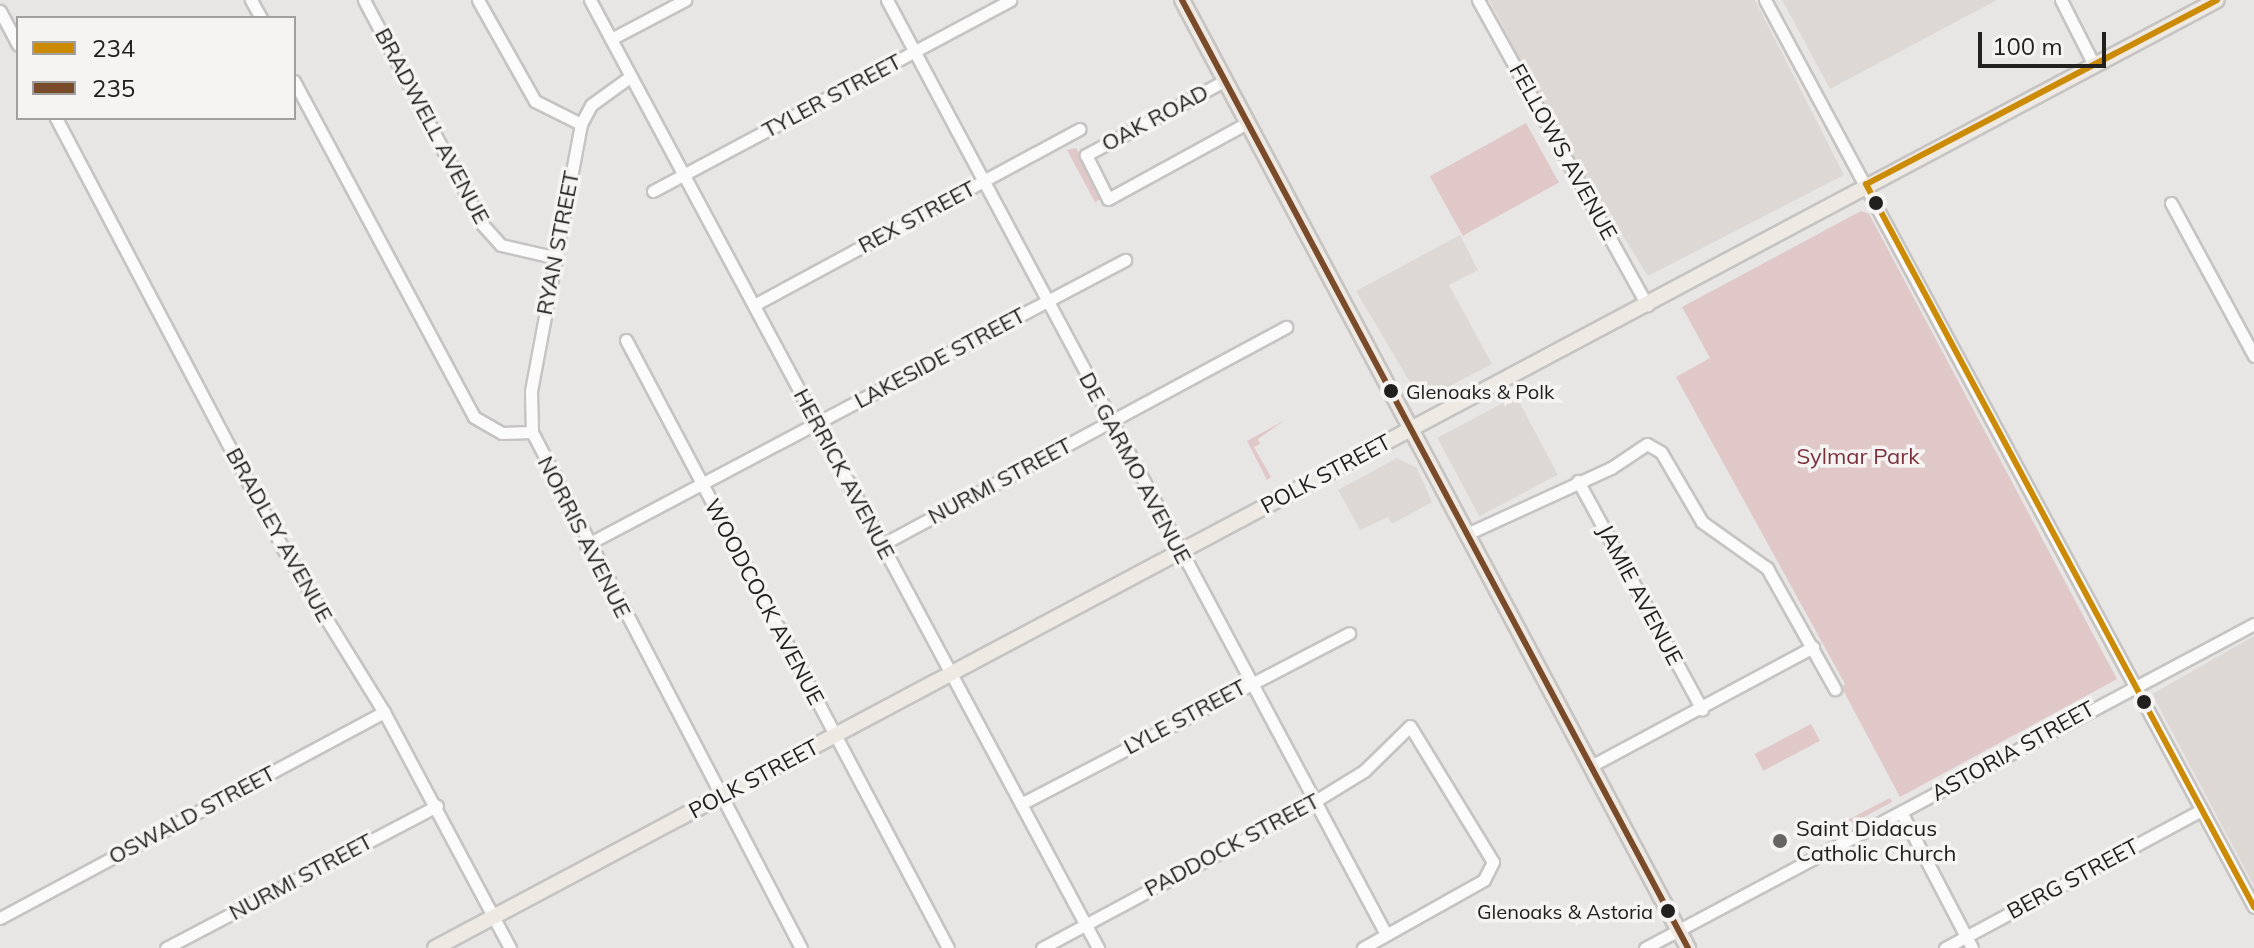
<!DOCTYPE html>
<style>
body{margin:0}
#map{position:relative;width:2254px;height:948px;overflow:hidden;background:#e8e6e5;font-family:Mulish,sans-serif}
div>[style]{position:absolute}
.built>*{inset:0;background:#ded8d4;transform-origin:0 0}
.green>*{inset:0;background:#e0c7c8;transform-origin:0 0}
.roads{filter:drop-shadow(2px 0 #c6c4c3) drop-shadow(-2px 0 #c6c4c3) drop-shadow(0 2px #c6c4c3) drop-shadow(0 -2px #c6c4c3)}
.minor>*{height:11px;margin:-5.5px;padding:0 5.5px;transform-origin:5.5px;border-radius:5.5px;background:#fcfbfb}
.major>*{height:14px;margin:-7px;padding:0 7px;transform-origin:7px;border-radius:7px;background:#eeeae3}
.bus-1>*{height:6px;margin:-3px;padding:0 3px;transform-origin:3px;border-radius:3px;background:#cc8b06}
.bus-2>*{height:6px;margin:-3px;padding:0 3px;transform-origin:3px;border-radius:3px;background:#7a4b2a}
.dots>*{width:22px;height:22px;translate:-50% -50%;box-sizing:border-box;border:4px solid #f6f4f2;border-radius:50%}
span{translate:-50% -50%;white-space:nowrap;text-align:center;line-height:1.15;-webkit-text-stroke:7px #f6f4f2;paint-order:stroke}
.bus-label{font-size:20px;color:#21201f}
.left{translate:0 -50%;text-align:left}
.right{translate:-100% -50%;text-align:right}
.street-label{font-size:22px;color:#21201f}
.park-label{font-size:22px;color:#7b313c}
.poi-label{font-size:22px;color:#21201f}
.legend{position:absolute;left:16px;top:16px;width:280px;height:104px;box-sizing:border-box;background:#f6f4f2;border:2px solid #a19f9e;margin:0;padding:10px 14px;list-style:none;font-size:24px;color:#21201f}
.legend li{display:flex;align-items:center;gap:16px;height:40px}
.legend b{width:40px;border:2px solid #a19f9e}
.scale{position:absolute;left:1978px;top:32px;width:128px;height:36px;box-sizing:border-box;border:4px solid #21201f;border-top:0;padding-left:10px;font-size:24px;line-height:28px;white-space:nowrap;color:#21201f;-webkit-text-stroke:6px #f6f4f2;paint-order:stroke}
</style>
<div id="map">
<div class="built">
<i style="clip-path:polygon(1489px 0,1755px 0,1844px 175px,1648px 276px,1563px 141px)"></i>
<i style="clip-path:polygon(1782px 0,1997px 0,1830px 89px)"></i>
<i style="clip-path:polygon(1460px 235px,1478px 270px,1449px 285px,1492px 364px,1421px 401px,1356px 291px)"></i>
<i style="left:1516px;top:396px;width:89px;height:89px;rotate:62deg"></i>
<i style="clip-path:polygon(1397px 458px,1417px 468px,1432px 502px,1392px 524px,1388px 517px,1360px 530px,1338px 490px)"></i>
<i style="clip-path:polygon(2254px 636px,2254px 886px,2152px 694px)"></i>
</div>
<div class="green">
<i style="left:1526px;top:123px;width:68px;height:110px;rotate:61deg"></i>
<i style="clip-path:polygon(1076px 148px,1104px 197px,1095px 202px,1067px 150px)"></i>
<i style="clip-path:polygon(1861px 211px,1869px 214px,2117px 679px,1900px 797px,1842px 688px,1845px 684px,1676px 377px,1710px 358px,1682px 307px)"></i>
<i style="clip-path:polygon(1285px 420px,1258px 439px,1260px 444px,1254px 447px,1271px 477px,1267px 480px,1247px 441px)"></i>
<i style="left:1811px;top:724px;width:19px;height:64px;rotate:62deg"></i>
<i style="clip-path:polygon(1890px 798px,1892px 802px,1832px 834px,1830px 829px)"></i>
</div>
<div class="roads">
<div class="minor">
<i style="left:251px;top:0;width:21px;rotate:61deg"></i>
<i style="left:364px;top:0;width:253px;rotate:62.2deg"></i>
<i style="left:482px;top:224px;width:28px;rotate:48deg"></i>
<i style="left:501px;top:245px;width:53px;rotate:13deg"></i>
<i style="left:478px;top:0;width:116px;rotate:60.6deg"></i>
<i style="left:535px;top:101px;width:51px;rotate:26.6deg"></i>
<i style="left:590px;top:0;width:1076px;rotate:61.81deg"></i>
<i style="left:887px;top:0;width:1059px;rotate:61.89deg"></i>
<i style="left:1478px;top:0;width:349px;rotate:61deg"></i>
<i style="left:1765px;top:0;width:1030px;rotate:61.67deg"></i>
<i style="left:2061px;top:0;width:73px;rotate:63.1deg"></i>
<i style="left:0;top:11px;width:38px;rotate:62deg"></i>
<i style="left:611px;top:39px;width:84px;rotate:-27.8deg"></i>
<i style="left:294px;top:81px;width:381px;rotate:61.8deg"></i>
<i style="left:474px;top:417px;width:32px;rotate:30deg"></i>
<i style="left:502px;top:433px;width:30px;rotate:-2deg"></i>
<i style="left:532px;top:432px;width:582px;rotate:62.47deg"></i>
<i style="left:1224px;top:81px;width:157px;rotate:151.8deg"></i>
<i style="left:1086px;top:155px;width:49px;rotate:63.4deg"></i>
<i style="left:1108px;top:199px;width:158px;rotate:-28.7deg"></i>
<i style="left:56px;top:118px;width:485px;rotate:62.2deg"></i>
<i style="left:282px;top:547px;width:194px;rotate:58.3deg"></i>
<i style="left:384px;top:712px;width:268px;rotate:61.9deg"></i>
<i style="left:653px;top:191px;width:405px;rotate:-28.1deg"></i>
<i style="left:2171px;top:203px;width:174px;rotate:61.5deg"></i>
<i style="left:754px;top:305px;width:370px;rotate:-28.4deg"></i>
<i style="left:626px;top:340px;width:688px;rotate:62.09deg"></i>
<i style="left:532px;top:432px;width:41px;rotate:-91.4deg"></i>
<i style="left:531px;top:391px;width:272px;rotate:-79.4deg"></i>
<i style="left:581px;top:124px;width:21px;rotate:-62deg"></i>
<i style="left:591px;top:105px;width:49px;rotate:-35.9deg"></i>
<i style="left:1578px;top:481px;width:260px;rotate:61.5deg"></i>
<i style="left:1469px;top:533px;width:156px;rotate:-24.6deg"></i>
<i style="left:1611px;top:468px;width:43px;rotate:-33.7deg"></i>
<i style="left:1647px;top:444px;width:16px;rotate:30deg"></i>
<i style="left:1661px;top:452px;width:81px;rotate:59.6deg"></i>
<i style="left:1702px;top:522px;width:80px;rotate:35.3deg"></i>
<i style="left:1767px;top:568px;width:139px;rotate:60.7deg"></i>
<i style="left:883px;top:544px;width:458px;rotate:-28.3deg"></i>
<i style="left:586px;top:545px;width:610px;rotate:-27.87deg"></i>
<i style="left:1591px;top:766px;width:252px;rotate:-28.2deg"></i>
<i style="left:1021px;top:804px;width:370px;rotate:-27.5deg"></i>
<i style="left:1901px;top:812px;width:153px;rotate:62.4deg"></i>
<i style="left:0;top:918px;width:436px;rotate:-28.2deg"></i>
<i style="left:166px;top:948px;width:306px;rotate:-27.7deg"></i>
<i style="left:1042px;top:948px;width:306px;rotate:-28.2deg"></i>
<i style="left:1312px;top:803px;width:61px;rotate:-31.6deg"></i>
<i style="left:1364px;top:771px;width:64px;rotate:-44.4deg"></i>
<i style="left:1410px;top:726px;width:159px;rotate:58.6deg"></i>
<i style="left:1493px;top:862px;width:20px;rotate:117deg"></i>
<i style="left:1484px;top:880px;width:139px;rotate:150.7deg"></i>
<i style="left:1645px;top:948px;width:690px;rotate:-28.01deg"></i>
<i style="left:1945px;top:948px;width:291px;rotate:-28.3deg"></i>
</div>
<div class="major">
<i style="left:1182px;top:0;width:1075px;rotate:61.91deg"></i>
<i style="left:435px;top:948px;width:2018px;rotate:-28.01deg"></i>
</div>
</div>
<div class="bus-1">
<i style="left:2217px;top:0;width:396px;rotate:152.3deg"></i>
<i style="left:1866px;top:184px;width:821px;rotate:61.78deg"></i>
</div>
<div class="bus-2">
<i style="left:1182px;top:0;width:1075px;rotate:61.91deg"></i>
</div>
<div class="dots">
<i style="left:1876px;top:203px;background:#21201f"></i>
<i style="left:1391px;top:391px;background:#21201f"></i>
<i style="left:2144px;top:702px;background:#21201f"></i>
<i style="left:1780px;top:841px;background:#676564"></i>
<i style="left:1668px;top:911px;background:#21201f"></i>
</div>
<div class="bus-label">
<span class="left" style="left:1406px;top:391px">Glenoaks &amp; Polk</span>
<span class="right" style="left:1653px;top:911px">Glenoaks &amp; Astoria</span>
</div>
<div class="street-label">
<span style="left:832px;top:96px;rotate:-28deg">TYLER STREET</span>
<span style="left:1155px;top:118px;rotate:-28deg">OAK ROAD</span>
<span style="left:432px;top:126px;rotate:62deg">BRADWELL AVENUE</span>
<span style="left:1563px;top:152px;rotate:61deg">FELLOWS AVENUE</span>
<span style="left:917px;top:217px;rotate:-28deg">REX STREET</span>
<span style="left:558px;top:243px;rotate:-79deg">RYAN STREET</span>
<span style="left:940px;top:358px;rotate:-28deg">LAKESIDE STREET</span>
<span style="left:1135px;top:468px;rotate:62deg">DE GARMO AVENUE</span>
<span style="left:844px;top:474px;rotate:62deg">HERRICK AVENUE</span>
<span style="left:1326px;top:474px;rotate:-28deg">POLK STREET</span>
<span style="left:1000px;top:481px;rotate:-28deg">NURMI STREET</span>
<span style="left:279px;top:535px;rotate:61deg">BRADLEY AVENUE</span>
<span style="left:584px;top:537px;rotate:63deg">NORRIS AVENUE</span>
<span style="left:1640px;top:595px;rotate:62deg">JAMIE AVENUE</span>
<span style="left:764px;top:602px;rotate:62deg">WOODCOCK AVENUE</span>
<span style="left:1185px;top:717px;rotate:-28deg">LYLE STREET</span>
<span style="left:2013px;top:751px;rotate:-29deg">ASTORIA STREET</span>
<span style="left:754px;top:779px;rotate:-28deg">POLK STREET</span>
<span style="left:192px;top:815px;rotate:-28deg">OSWALD STREET</span>
<span style="left:1232px;top:845px;rotate:-28deg">PADDOCK STREET</span>
<span style="left:301px;top:877px;rotate:-28deg">NURMI STREET</span>
<span style="left:2073px;top:879px;rotate:-28deg">BERG STREET</span>
</div>
<div class="park-label">
<span style="left:1858px;top:457px">Sylmar Park</span>
</div>
<div class="poi-label">
<span class="left" style="left:1796px;top:841px">Saint Didacus<br>Catholic Church</span>
</div>
<ul class="legend">
<li><b style="height:10px;background:#cc8b06"></b>234</li>
<li><b style="height:10px;background:#7a4b2a"></b>235</li>
</ul>
<div class="scale">100 m</div>
</div>
